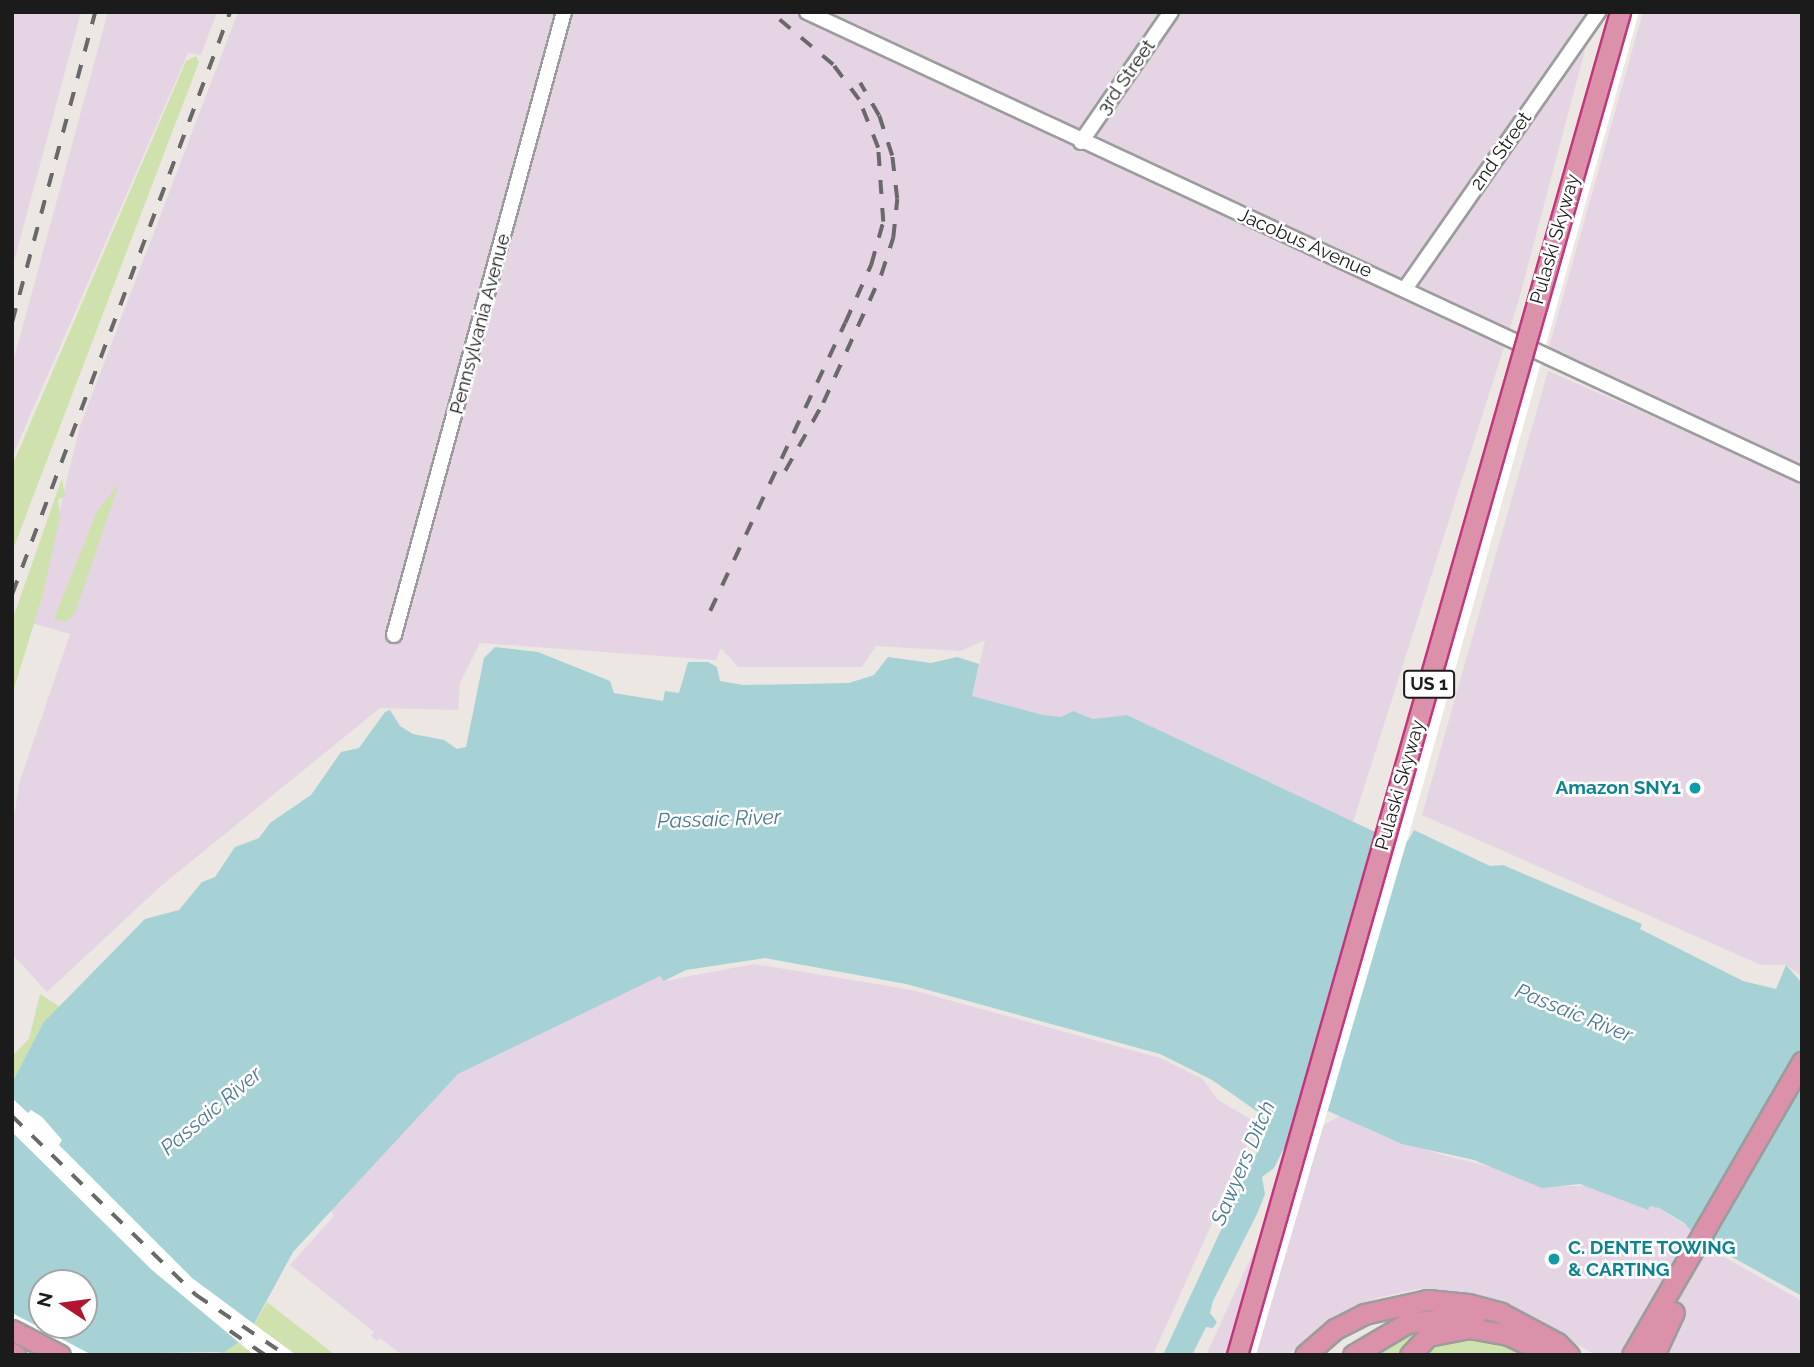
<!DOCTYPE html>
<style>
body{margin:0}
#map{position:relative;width:1814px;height:1367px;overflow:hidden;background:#ece7e2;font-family:Raleway,sans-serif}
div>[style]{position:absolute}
.industrial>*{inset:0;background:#e4d4e4}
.grass>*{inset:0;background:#cfe1ac}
.water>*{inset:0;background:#a6d2d5}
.pier>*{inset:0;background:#fff}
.roads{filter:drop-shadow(2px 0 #9c9c9c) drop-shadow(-2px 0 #9c9c9c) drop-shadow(0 2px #9c9c9c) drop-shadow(0 -2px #9c9c9c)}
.minor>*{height:14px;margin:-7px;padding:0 7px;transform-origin:7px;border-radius:7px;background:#fff}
.highway>*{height:19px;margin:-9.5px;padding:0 9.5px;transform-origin:9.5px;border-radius:9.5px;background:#dc91ab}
.rail>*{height:3.5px;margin-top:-1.75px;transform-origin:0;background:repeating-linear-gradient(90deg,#696969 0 14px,transparent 0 28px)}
.bridges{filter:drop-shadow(2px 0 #c3367d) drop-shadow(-2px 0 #c3367d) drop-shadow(0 2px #c3367d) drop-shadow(0 -2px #c3367d)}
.highway-bridge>*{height:19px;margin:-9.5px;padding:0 9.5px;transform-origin:9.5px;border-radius:9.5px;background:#dc91ab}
.dots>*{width:19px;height:19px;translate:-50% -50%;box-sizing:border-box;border:4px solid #fff;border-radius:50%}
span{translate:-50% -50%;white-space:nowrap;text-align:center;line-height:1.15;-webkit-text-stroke:5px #fff;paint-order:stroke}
.shield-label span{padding:2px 5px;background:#fff;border:2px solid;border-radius:5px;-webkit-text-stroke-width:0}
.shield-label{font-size:18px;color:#1b1b1b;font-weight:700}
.street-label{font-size:19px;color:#1b1b1b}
.culture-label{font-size:19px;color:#0d838f;font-weight:700}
.right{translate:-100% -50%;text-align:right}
.left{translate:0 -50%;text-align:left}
.water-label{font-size:21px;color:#4c7a92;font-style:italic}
.frame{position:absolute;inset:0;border:14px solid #1b1b1b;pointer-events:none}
.north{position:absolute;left:28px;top:1269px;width:70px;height:70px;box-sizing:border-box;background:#fff;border:2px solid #a4a4a4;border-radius:50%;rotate:283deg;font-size:19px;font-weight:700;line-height:28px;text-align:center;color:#1b1b1b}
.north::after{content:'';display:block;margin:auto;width:24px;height:32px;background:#b2152f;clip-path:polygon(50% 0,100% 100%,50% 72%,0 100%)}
</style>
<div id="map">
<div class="industrial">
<i style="clip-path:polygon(12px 12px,81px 12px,12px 269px)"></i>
<i style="clip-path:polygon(108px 12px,217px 12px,201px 55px,188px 53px,12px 457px,12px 366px)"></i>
<i style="clip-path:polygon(238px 12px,1595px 12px,1518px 303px,1353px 822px,1127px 715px,1093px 719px,1073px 711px,1061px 717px,1043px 715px,972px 696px,985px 640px,961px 651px,876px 646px,862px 667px,738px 667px,721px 648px,716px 660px,480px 643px,460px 683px,458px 710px,380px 708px,162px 885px,47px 992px,12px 954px,12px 829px,19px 784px,70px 634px,32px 623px,80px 426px)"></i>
<i style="clip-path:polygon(1643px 12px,1802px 12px,1802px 471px,1549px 347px)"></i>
<i style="clip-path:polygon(1548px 371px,1802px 481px,1802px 976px,1786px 965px,1761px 965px,1422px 815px)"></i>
<i style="clip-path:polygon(754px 964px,912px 990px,1160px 1058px,1203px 1079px,1218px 1100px,1257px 1123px,1153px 1355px,402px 1355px,380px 1338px,377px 1341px,371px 1336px,374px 1332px,290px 1265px,334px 1216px,330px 1210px,458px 1074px,660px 975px,664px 981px)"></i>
<i style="clip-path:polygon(1341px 1115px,1376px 1133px,1439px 1154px,1566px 1186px,1592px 1186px,1647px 1210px,1650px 1206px,1659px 1208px,1691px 1229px,1687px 1236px,1802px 1301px,1802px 1355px,1596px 1355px,1502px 1302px,1469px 1293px,1418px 1289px,1377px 1298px,1335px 1317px,1287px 1355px,1206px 1355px,1260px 1238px,1286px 1169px,1308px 1134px)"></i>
</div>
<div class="grass">
<i style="clip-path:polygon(196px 56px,199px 62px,12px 552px,12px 466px,186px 61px)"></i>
<i style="clip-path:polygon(62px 478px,65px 496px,58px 500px,60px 517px,43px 594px,12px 695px,12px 621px)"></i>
<i style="clip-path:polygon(119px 484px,75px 613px,66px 622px,54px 619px,97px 511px)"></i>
<i style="clip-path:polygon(40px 994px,60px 1007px,43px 1023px,12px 1083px,12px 1056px,29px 1039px)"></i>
<i style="clip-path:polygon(267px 1302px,335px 1355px,215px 1355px,248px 1335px)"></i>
<i style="clip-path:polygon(1422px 1328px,1402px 1355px,1362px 1355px,1396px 1333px)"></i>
<i style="clip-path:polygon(1462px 1332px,1507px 1343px,1532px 1355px,1421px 1355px,1442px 1337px)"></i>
</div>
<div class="water">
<i style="clip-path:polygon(evenodd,495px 647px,538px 652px,610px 681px,614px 693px,663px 701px,665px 691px,679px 693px,688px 662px,708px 662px,717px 667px,720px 681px,743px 685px,849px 683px,874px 675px,888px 657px,931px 663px,957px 657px,979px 664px,972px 696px,1043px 715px,1061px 717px,1073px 711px,1093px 719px,1127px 715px,1373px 831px,1408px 841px,1414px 830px,1490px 866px,1503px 865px,1642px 924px,1640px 929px,1743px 981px,1776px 989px,1786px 965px,1802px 983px,1802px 1296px,1698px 1238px,1684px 1223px,1659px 1208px,1650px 1206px,1648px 1210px,1580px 1184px,1542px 1188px,1474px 1160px,1402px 1144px,1328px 1111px,1283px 1150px,1274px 1168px,1262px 1177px,1265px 1194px,1257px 1214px,1213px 1301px,1210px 1313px,1217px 1322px,1213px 1328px,1206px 1327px,1192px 1355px,1163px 1355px,1265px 1135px,1265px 1123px,1258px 1112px,1212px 1080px,1160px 1054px,906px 984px,765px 958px,686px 970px,664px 981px,660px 976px,458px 1074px,293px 1252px,248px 1335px,225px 1352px,12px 1355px,12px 1083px,43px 1023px,145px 919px,179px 910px,202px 882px,215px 877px,235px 847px,259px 838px,270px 823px,311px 795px,341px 752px,359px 748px,385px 712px,390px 710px,400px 726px,413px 734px,444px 740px,457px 749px,466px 747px,484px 658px,495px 647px,42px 1283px,84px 1283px,84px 1325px,42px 1325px,42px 1283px)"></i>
</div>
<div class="pier">
<i style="clip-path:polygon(1612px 12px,1639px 12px,1413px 820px,1256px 1355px,1229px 1355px)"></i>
<i style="clip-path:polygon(12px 1098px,28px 1113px,31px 1110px,42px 1117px,62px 1140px,59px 1145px,192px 1278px,296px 1355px,254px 1355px,152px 1270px,12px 1132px)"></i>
<i style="clip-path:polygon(12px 1313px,92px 1355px,12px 1355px)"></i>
</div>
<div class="roads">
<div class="minor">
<i style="left:807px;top:12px;width:1097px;rotate:24.95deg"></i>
<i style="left:1081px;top:142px;width:158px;rotate:-55.3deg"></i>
<i style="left:1405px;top:289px;width:338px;rotate:-55.1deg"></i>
<i style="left:394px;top:635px;width:646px;rotate:-74.74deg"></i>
</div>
<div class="highway">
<i style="left:12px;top:1330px;width:54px;rotate:27.5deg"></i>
<i style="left:12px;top:1353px;width:4px;rotate:27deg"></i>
<i style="left:1305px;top:1355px;width:40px;rotate:-41deg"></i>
<i style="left:1335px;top:1329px;width:33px;rotate:-27deg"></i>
<i style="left:1364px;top:1314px;width:65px;rotate:-12.5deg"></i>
<i style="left:1427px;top:1300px;width:41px;rotate:5.6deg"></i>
<i style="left:1468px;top:1304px;width:34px;rotate:15deg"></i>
<i style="left:1501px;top:1313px;width:64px;rotate:28.2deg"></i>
<i style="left:1557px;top:1343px;width:17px;rotate:45deg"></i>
<i style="left:1353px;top:1355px;width:63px;rotate:-30.7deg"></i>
<i style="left:1407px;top:1323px;width:69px;rotate:-6.6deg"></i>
<i style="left:1410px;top:1355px;width:26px;rotate:-47deg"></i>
<i style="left:1428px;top:1336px;width:42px;rotate:-11deg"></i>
<i style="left:1469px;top:1328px;width:40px;rotate:10deg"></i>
<i style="left:1508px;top:1335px;width:47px;rotate:25.5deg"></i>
<i style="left:1632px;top:1355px;width:339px;rotate:-59.9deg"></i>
<i style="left:1654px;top:1355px;width:47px;rotate:-65.1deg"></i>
</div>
</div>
<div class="rail">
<i style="left:12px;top:322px;width:321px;rotate:-75deg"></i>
<i style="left:785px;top:471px;width:78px;rotate:-60.8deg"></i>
<i style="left:823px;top:403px;width:141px;rotate:-65.6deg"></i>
<i style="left:881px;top:275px;width:39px;rotate:-72deg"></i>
<i style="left:893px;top:238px;width:39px;rotate:-84deg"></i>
<i style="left:897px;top:199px;width:43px;rotate:-96.6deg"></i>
<i style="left:892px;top:156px;width:42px;rotate:-108deg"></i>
<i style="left:879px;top:116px;width:38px;rotate:-120deg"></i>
<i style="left:12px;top:594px;width:621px;rotate:-69.47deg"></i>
<i style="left:710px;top:611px;width:318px;rotate:-64.9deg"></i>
<i style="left:845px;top:323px;width:64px;rotate:-65.9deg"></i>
<i style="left:871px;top:265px;width:45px;rotate:-74.4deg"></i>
<i style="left:883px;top:222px;width:74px;rotate:-93.9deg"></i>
<i style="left:878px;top:148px;width:52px;rotate:-111.6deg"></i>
<i style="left:859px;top:100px;width:44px;rotate:-126.6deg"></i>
<i style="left:833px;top:65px;width:82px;rotate:-139.9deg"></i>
<i style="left:12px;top:1116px;width:257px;rotate:44.2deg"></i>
<i style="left:196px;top:1295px;width:108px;rotate:33.7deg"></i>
<i style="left:230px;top:1331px;width:42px;rotate:34.4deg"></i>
</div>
<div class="bridges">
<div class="highway-bridge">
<i style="left:1237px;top:1355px;width:1397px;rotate:-74.08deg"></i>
</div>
</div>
<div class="dots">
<i style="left:1695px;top:788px;background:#0f9aa8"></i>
<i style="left:1554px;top:1259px;background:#0f9aa8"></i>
</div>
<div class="shield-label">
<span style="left:1429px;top:684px">US 1</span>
</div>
<div class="street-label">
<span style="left:1126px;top:77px;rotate:-55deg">3rd Street</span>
<span style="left:1501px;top:151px;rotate:-55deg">2nd Street</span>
<span style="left:1555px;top:239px;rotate:-74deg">Pulaski Skyway</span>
<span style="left:1305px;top:243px;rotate:24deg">Jacobus Avenue</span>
<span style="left:480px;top:324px;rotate:-75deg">Pennsylvania Avenue</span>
<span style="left:1400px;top:785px;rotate:-74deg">Pulaski Skyway</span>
</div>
<div class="culture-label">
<span class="right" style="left:1681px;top:788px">Amazon SNY1</span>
<span class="left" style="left:1568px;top:1259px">C. DENTE TOWING<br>&amp; CARTING</span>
</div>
<div class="water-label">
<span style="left:719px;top:819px;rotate:-2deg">Passaic River</span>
<span style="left:1574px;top:1013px;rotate:22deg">Passaic River</span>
<span style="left:211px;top:1111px;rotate:-40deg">Passaic River</span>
<span style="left:1243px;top:1163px;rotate:-67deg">Sawyers Ditch</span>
</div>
<div class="frame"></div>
<div class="north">N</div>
</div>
